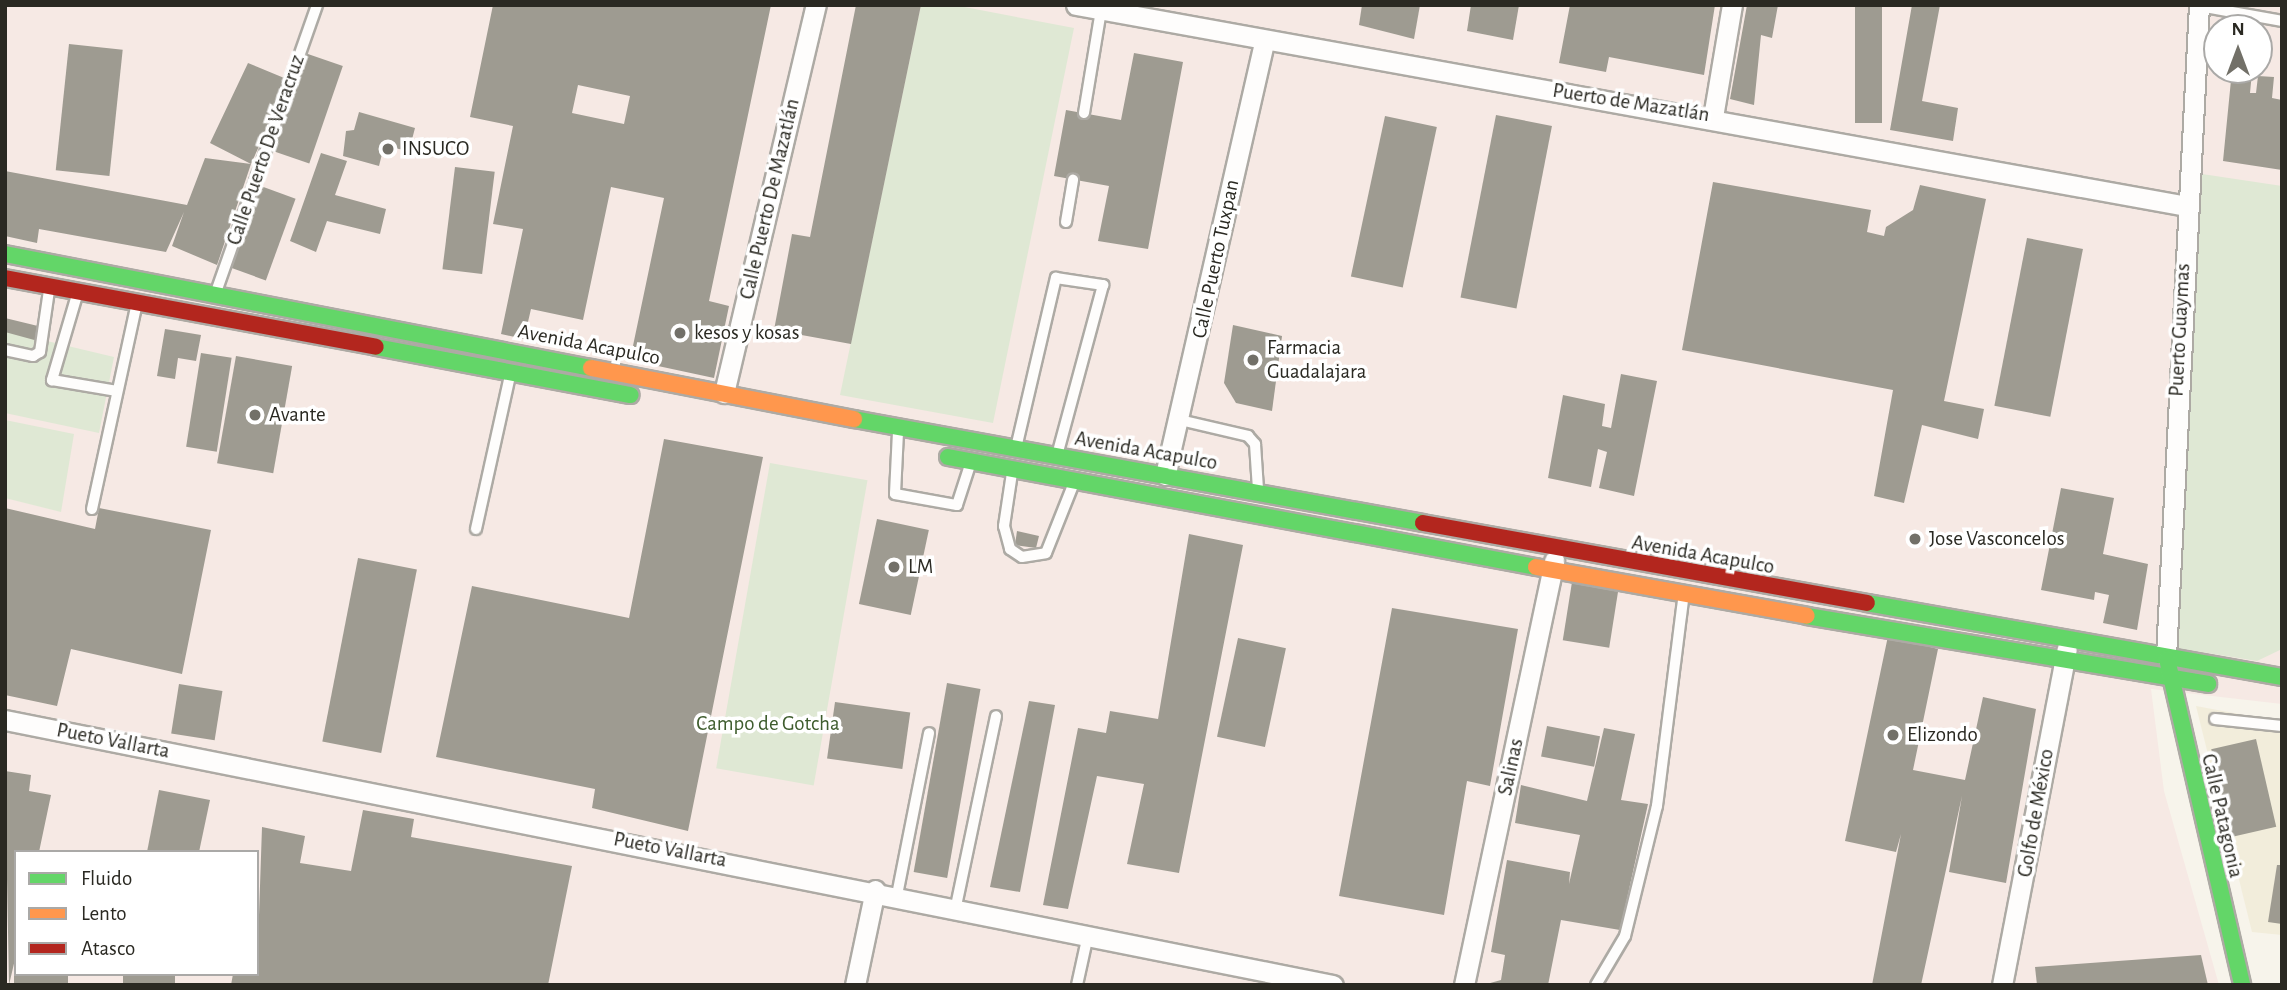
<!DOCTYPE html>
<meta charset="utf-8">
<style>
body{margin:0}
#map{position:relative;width:2287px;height:990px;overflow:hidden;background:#f7f4eb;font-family:"Alegreya Sans",sans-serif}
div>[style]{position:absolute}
.built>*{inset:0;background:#f2eddb}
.industrial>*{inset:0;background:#f6e9e4}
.green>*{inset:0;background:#dfe8d4;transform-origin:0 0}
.building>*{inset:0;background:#9e9b91;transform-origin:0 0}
.roads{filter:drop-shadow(2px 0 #adaaa4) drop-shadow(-2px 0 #adaaa4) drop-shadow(0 2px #adaaa4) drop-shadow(0 -2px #adaaa4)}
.lane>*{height:10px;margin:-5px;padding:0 5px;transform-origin:5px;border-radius:5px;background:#fefdfc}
.street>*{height:19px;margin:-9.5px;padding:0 9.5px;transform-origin:9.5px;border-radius:9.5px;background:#fefdfc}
.fast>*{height:16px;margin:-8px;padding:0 8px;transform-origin:8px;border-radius:8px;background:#63d668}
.slow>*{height:16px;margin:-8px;padding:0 8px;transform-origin:8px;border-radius:8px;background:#ff974d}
.jam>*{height:16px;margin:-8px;padding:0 8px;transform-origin:8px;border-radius:8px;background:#b3261e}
.dots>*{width:19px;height:19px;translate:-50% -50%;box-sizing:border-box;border:4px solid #fff;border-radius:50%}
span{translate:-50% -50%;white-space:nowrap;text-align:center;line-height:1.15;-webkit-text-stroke:7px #fff;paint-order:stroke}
.street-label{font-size:21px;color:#2a2922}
.poi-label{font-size:21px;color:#2a2922}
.left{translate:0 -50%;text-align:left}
.park-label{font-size:21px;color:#3e5c2d}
.frame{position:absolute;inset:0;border:7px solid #2a2922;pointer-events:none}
.legend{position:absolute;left:14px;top:850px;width:245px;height:126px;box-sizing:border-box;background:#fff;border:2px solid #aaa9a7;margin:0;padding:9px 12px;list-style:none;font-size:21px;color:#2a2922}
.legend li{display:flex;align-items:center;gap:14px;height:35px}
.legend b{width:35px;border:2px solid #aaa9a7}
.north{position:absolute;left:2203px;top:14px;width:70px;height:70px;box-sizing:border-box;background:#fff;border:2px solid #aaa9a7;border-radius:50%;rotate:0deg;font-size:19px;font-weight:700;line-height:28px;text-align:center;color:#2a2922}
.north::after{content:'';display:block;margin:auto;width:24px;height:32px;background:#727068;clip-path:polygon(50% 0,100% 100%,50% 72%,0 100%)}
</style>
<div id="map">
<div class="built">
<i style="clip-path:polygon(2196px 706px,2282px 722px,2282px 935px,2252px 932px)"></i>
</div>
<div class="industrial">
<i style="clip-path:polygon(evenodd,5px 5px,2282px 5px,2282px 704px,2151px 689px,2164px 791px,2219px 985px,5px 985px,5px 5px,2217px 28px,2259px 28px,2259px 70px,2217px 70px,2217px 28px,5px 5px,16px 852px,257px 852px,257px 974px,16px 974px,16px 852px)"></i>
</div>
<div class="green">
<i style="clip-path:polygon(921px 5px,954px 5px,1074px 28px,993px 423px,840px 395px)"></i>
<i style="clip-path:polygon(2202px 174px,2282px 186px,2282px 649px,2257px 661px,2177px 648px)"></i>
<i style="clip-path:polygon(5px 331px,114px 357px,99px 433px,5px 413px)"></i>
<i style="clip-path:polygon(5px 420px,74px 434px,61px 512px,5px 498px)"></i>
<i style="left:770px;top:463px;width:99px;height:310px;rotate:10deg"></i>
</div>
<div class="building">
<i style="clip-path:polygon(evenodd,493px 5px,771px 5px,709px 301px,729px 306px,714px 378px,630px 360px,664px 198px,611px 187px,583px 320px,531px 309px,524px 339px,501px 334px,523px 229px,493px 224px,513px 126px,470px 117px,493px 5px,578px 85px,630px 96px,624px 124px,572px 113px,578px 85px)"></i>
<i style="clip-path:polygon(856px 5px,921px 5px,851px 344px,774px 330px,792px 234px,810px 237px)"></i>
<i style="clip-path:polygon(1362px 5px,1420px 5px,1414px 39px,1359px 25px)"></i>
<i style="clip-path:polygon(1471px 5px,1519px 5px,1513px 40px,1467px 31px)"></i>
<i style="clip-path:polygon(1570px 5px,1715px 5px,1704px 75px,1609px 57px,1606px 72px,1559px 63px)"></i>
<i style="clip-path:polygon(1747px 5px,1778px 5px,1772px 38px,1761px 35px,1754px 105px,1730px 99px)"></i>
<i style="left:1855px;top:5px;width:27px;height:118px"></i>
<i style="clip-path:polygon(1912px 5px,1940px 5px,1922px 101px,1958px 108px,1953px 141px,1890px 130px)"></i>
<i style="left:69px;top:44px;width:54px;height:127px;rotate:6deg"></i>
<i style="left:305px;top:53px;width:40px;height:103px;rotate:19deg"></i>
<i style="clip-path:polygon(1134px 53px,1183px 62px,1148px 249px,1098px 241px,1109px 186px,1054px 176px,1066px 110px,1121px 120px)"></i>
<i style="clip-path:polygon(248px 63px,289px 80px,251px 164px,217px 265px,172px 246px,184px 212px,166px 252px,39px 229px,37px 243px,5px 236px,5px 171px,187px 205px,205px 158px,251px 164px,210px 143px)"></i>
<i style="clip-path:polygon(2232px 70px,2252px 72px,2250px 93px,2256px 93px,2258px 76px,2274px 77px,2272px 98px,2282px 100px,2282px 170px,2223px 161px)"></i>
<i style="clip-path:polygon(359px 112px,415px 128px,409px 151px,384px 146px,379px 166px,343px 156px,346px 131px,354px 130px)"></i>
<i style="left:1496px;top:115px;width:57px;height:186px;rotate:11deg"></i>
<i style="left:1385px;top:116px;width:53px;height:164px;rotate:12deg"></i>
<i style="clip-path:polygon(321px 153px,347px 161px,335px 195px,386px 209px,380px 234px,327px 221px,316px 252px,290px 241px)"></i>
<i style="left:455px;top:167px;width:40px;height:103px;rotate:7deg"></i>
<i style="clip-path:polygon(1713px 182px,1871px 210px,1867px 232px,1884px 236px,1886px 227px,1913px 210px,1920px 185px,1986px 199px,1944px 401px,1984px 409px,1978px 439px,1922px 425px,1904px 503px,1874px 496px,1893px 390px,1682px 350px)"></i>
<i style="left:258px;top:185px;width:40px;height:87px;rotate:20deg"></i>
<i style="left:2027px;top:238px;width:57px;height:171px;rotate:11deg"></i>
<i style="clip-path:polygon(5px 318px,42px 327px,38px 341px,5px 332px)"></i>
<i style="clip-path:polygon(1233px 325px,1282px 336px,1272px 411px,1236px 403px,1224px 383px)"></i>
<i style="clip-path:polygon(165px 329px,201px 335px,196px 361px,178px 358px,175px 379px,157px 376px)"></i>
<i style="left:201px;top:353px;width:31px;height:95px;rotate:9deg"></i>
<i style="left:236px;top:356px;width:57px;height:109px;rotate:10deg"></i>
<i style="clip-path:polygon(1621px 374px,1657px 381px,1634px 496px,1599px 488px,1607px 452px,1598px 449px,1591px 487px,1548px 478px,1563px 395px,1605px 404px,1602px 426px,1611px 428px)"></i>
<i style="clip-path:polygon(664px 439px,763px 457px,688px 831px,592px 808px,595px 789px,436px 757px,472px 586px,629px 618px)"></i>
<i style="clip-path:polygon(2061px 488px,2114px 498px,2103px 554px,2148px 564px,2137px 630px,2103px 623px,2109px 595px,2095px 592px,2094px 600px,2041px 590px)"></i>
<i style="clip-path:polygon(5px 508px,95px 529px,99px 508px,211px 530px,182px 674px,71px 649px,57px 706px,5px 695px)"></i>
<i style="left:877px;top:519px;width:53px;height:87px;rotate:12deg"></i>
<i style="clip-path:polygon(1017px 531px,1039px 536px,1036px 548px,1015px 545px)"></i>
<i style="clip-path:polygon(1189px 534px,1243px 545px,1179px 873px,1127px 864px,1144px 784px,1097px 776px,1068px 909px,1043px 905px,1078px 728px,1106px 733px,1110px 711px,1158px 719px)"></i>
<i style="left:358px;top:558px;width:60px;height:187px;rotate:11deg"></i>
<i style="left:1572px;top:582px;width:47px;height:59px;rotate:9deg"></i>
<i style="clip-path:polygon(1392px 608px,1518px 629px,1490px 786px,1467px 781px,1444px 915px,1339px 896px)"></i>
<i style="clip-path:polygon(1888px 636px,1938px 649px,1913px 770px,1965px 780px,1983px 697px,2036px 709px,2006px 883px,1949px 872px,1962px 796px,1921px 985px,1872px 985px,1901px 834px,1896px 852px,1845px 841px)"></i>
<i style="left:1238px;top:638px;width:49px;height:101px;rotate:12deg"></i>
<i style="left:947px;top:683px;width:34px;height:192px;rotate:10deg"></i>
<i style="left:179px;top:684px;width:44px;height:50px;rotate:9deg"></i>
<i style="clip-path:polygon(1029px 701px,1055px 705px,1020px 892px,990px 887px)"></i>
<i style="left:835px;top:702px;width:76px;height:57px;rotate:8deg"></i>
<i style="left:1547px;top:726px;width:54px;height:31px;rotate:11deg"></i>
<i style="clip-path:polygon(1604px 728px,1635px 734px,1621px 800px,1648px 804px,1620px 930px,1561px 920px,1548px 985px,1483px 985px,1501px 980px,1505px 955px,1491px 952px,1507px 860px,1570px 872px,1569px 884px,1580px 835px,1515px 823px,1521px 785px,1587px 801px)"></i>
<i style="left:2256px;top:739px;width:90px;height:46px;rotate:77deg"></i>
<i style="clip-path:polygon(5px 771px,31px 775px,29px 791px,51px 795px,39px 852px,16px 852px,16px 955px,9px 985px)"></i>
<i style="clip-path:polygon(159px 790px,210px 800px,199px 852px,147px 852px)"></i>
<i style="clip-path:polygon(363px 810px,414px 819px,411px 837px,572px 866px,548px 985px,231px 985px,233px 974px,257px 974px,262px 827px,305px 836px,300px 863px,351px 871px)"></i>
<i style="clip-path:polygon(2277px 865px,2282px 865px,2282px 924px,2268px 922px)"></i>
<i style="clip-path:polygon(2201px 955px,2208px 985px,2037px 985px,2035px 967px)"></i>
<i style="left:14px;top:974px;width:54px;height:11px"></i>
<i style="left:123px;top:974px;width:52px;height:11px"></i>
</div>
<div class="roads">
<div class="lane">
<i style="left:2199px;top:6px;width:84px;rotate:10.2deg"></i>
<i style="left:1084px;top:113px;width:104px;rotate:-80.6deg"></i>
<i style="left:1066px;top:222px;width:43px;rotate:-80.5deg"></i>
<i style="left:216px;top:292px;width:304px;rotate:-70.6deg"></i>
<i style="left:77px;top:295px;width:89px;rotate:106.4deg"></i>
<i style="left:52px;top:380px;width:66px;rotate:9.6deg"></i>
<i style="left:5px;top:350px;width:29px;rotate:12deg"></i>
<i style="left:33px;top:356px;width:8px;rotate:-30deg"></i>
<i style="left:40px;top:352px;width:63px;rotate:-81.7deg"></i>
<i style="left:1180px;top:420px;width:70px;rotate:13.2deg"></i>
<i style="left:1248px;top:436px;width:11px;rotate:49deg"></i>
<i style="left:1255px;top:444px;width:45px;rotate:86.2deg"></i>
<i style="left:898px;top:432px;width:62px;rotate:92.8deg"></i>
<i style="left:895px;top:494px;width:63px;rotate:10.1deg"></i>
<i style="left:957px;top:505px;width:42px;rotate:-72deg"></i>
<i style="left:1016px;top:448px;width:175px;rotate:-76.8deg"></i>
<i style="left:1056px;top:278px;width:48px;rotate:8.5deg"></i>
<i style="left:1103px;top:285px;width:177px;rotate:105.1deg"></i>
<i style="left:1012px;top:473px;width:54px;rotate:98.6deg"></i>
<i style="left:1004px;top:526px;width:24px;rotate:75deg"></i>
<i style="left:1010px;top:549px;width:14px;rotate:34deg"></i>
<i style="left:1022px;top:557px;width:24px;rotate:-9deg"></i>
<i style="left:1046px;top:553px;width:73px;rotate:-68.3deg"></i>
<i style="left:92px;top:509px;width:206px;rotate:-77.7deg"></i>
<i style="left:476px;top:529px;width:157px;rotate:-77.5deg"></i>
<i style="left:2215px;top:719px;width:67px;rotate:6deg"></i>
<i style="left:897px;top:895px;width:165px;rotate:-78.8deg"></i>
<i style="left:956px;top:906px;width:194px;rotate:-78.1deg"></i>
<i style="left:1077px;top:985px;width:51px;rotate:-77.6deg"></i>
<i style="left:1596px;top:985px;width:57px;rotate:-59.4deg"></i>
<i style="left:1625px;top:936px;width:134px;rotate:-76.2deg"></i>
<i style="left:1657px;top:806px;width:208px;rotate:-82.8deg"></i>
</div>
<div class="street">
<i style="left:1076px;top:5px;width:1128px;rotate:10.26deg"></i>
<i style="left:1713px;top:117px;width:114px;rotate:-80.4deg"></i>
<i style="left:724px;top:393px;width:399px;rotate:-76.7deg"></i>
<i style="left:1165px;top:475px;width:444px;rotate:-77.1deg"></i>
<i style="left:2166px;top:656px;width:652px;rotate:-87.1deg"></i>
<i style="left:5px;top:720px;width:1354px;rotate:11.29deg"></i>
<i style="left:855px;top:985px;width:97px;rotate:-78.1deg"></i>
<i style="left:1464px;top:985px;width:434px;rotate:-78deg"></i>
<i style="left:2002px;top:985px;width:342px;rotate:-79.1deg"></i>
</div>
<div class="fast">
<i style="left:5px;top:254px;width:597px;rotate:11.01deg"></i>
<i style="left:376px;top:347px;width:259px;rotate:10.7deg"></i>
<i style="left:854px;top:419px;width:578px;rotate:10.36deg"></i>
<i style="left:948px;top:457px;width:598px;rotate:10.6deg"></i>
<i style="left:1867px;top:603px;width:422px;rotate:10.1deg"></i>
<i style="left:1807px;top:616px;width:407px;rotate:9.6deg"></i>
<i style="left:2167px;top:659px;width:335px;rotate:77deg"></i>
</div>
<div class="slow">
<i style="left:591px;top:368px;width:268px;rotate:11deg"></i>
<i style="left:1536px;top:567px;width:275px;rotate:10.2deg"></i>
</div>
<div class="jam">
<i style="left:5px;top:278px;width:377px;rotate:10.5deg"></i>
<i style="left:1423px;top:523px;width:451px;rotate:10.2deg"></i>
</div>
</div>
<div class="dots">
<i style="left:388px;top:149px;background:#727068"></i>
<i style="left:680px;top:333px;background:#727068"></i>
<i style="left:1253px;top:360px;background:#727068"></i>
<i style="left:255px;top:415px;background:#727068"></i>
<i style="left:1915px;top:539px;background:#727068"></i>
<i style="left:894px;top:567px;background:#727068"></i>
<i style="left:1893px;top:735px;background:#727068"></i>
</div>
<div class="street-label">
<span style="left:1631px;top:103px;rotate:9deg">Puerto de Mazatlán</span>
<span style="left:266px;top:150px;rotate:-71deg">Calle Puerto De Veracruz</span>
<span style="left:770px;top:199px;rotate:-77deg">Calle Puerto De Mazatlán</span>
<span style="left:1216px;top:259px;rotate:-78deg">Calle Puerto Tuxpan</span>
<span style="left:2180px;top:330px;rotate:-87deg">Puerto Guaymas</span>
<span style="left:589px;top:345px;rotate:11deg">Avenida Acapulco</span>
<span style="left:1146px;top:451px;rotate:10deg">Avenida Acapulco</span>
<span style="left:1703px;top:555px;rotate:10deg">Avenida Acapulco</span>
<span style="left:113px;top:741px;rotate:11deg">Pueto Vallarta</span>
<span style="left:1511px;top:767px;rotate:-78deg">Salinas</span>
<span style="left:2036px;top:813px;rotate:-80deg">Golfo de México</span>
<span style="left:2222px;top:816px;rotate:77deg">Calle Patagonia</span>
<span style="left:670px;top:850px;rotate:11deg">Pueto Vallarta</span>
</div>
<div class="poi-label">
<span class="left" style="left:402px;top:149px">INSUCO</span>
<span class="left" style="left:694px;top:333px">kesos y kosas</span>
<span class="left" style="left:1267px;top:360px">Farmacia<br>Guadalajara</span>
<span class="left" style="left:269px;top:415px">Avante</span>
<span class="left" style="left:1929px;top:539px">Jose Vasconcelos</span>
<span class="left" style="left:908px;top:567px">LM</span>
<span class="left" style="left:1907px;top:735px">Elizondo</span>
</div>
<div class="park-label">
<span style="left:768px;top:724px">Campo de Gotcha</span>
</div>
<div class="frame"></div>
<ul class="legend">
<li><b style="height:9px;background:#63d668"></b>Fluido</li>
<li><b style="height:9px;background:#ff974d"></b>Lento</li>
<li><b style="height:9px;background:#b3261e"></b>Atasco</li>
</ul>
<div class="north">N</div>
</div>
